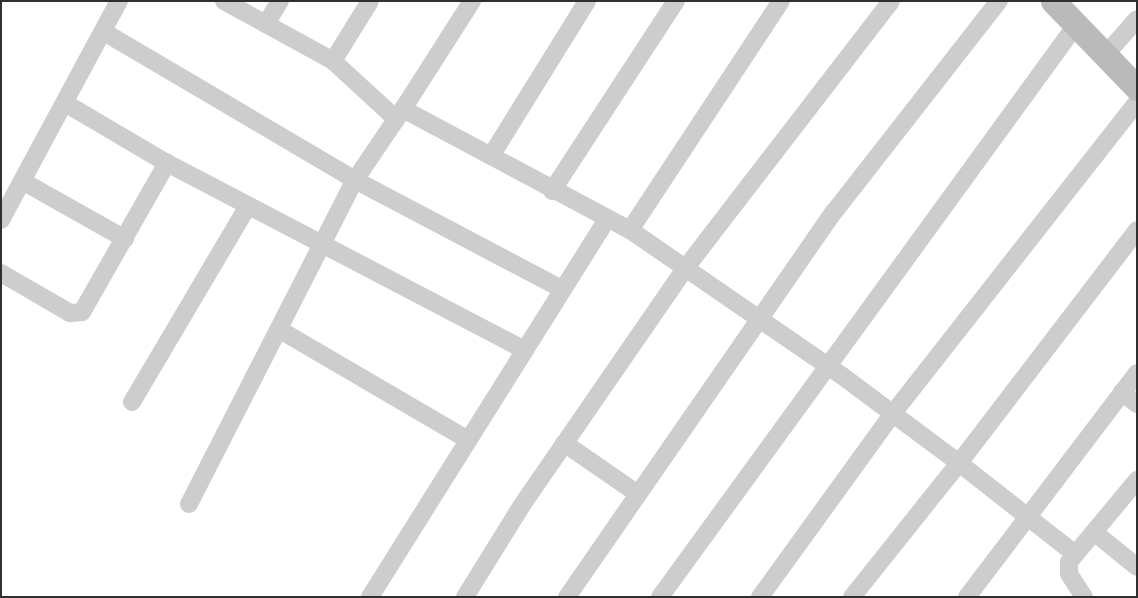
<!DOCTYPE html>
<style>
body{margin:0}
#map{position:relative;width:1138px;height:598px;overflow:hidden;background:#fff;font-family:Figtree,sans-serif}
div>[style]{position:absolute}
.street>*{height:18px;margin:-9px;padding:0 9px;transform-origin:9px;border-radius:9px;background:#cdcdcd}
.secondary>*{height:25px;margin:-12.5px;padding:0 12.5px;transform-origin:12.5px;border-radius:12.5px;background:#bababa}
span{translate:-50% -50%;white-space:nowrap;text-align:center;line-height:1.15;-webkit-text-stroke:5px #fff;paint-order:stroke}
.frame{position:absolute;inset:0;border:2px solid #303030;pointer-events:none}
</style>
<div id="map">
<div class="street">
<i style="left:224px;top:1px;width:124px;rotate:28.8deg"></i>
<i style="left:333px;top:61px;width:83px;rotate:42.6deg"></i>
<i style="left:266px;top:24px;width:27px;rotate:-59deg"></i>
<i style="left:104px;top:32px;width:291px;rotate:30.5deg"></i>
<i style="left:355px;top:180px;width:234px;rotate:27.8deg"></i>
<i style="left:1107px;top:53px;width:45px;rotate:-48.6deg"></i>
<i style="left:333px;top:61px;width:70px;rotate:-58.3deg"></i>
<i style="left:65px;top:103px;width:118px;rotate:30.5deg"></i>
<i style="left:167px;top:163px;width:404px;rotate:27.6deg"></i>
<i style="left:403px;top:109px;width:128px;rotate:-57.4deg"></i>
<i style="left:491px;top:156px;width:182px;rotate:-58.2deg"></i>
<i style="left:24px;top:182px;width:116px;rotate:29.4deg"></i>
<i style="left:552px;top:191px;width:227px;rotate:-56.9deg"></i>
<i style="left:1px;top:220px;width:249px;rotate:-61.7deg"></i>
<i style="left:630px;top:230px;width:274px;rotate:-56.6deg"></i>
<i style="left:1px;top:273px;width:80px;rotate:30.1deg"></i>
<i style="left:70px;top:313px;width:12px;rotate:-5deg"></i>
<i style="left:82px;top:312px;width:172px;rotate:-60.3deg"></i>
<i style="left:280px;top:330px;width:218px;rotate:30.3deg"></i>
<i style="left:1122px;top:392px;width:19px;rotate:39deg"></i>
<i style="left:132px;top:402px;width:228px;rotate:-59.4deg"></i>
<i style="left:564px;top:443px;width:90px;rotate:34.6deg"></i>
<i style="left:189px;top:504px;width:364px;rotate:-62.9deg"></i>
<i style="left:355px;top:180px;width:86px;rotate:-55.9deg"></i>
<i style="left:403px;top:109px;width:257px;rotate:28.1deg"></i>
<i style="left:630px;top:230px;width:256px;rotate:34.5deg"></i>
<i style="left:841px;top:375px;width:147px;rotate:36.7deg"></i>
<i style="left:959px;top:463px;width:293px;rotate:-52.6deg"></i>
<i style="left:1094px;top:532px;width:55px;rotate:39.1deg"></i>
<i style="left:370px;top:597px;width:446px;rotate:-57.9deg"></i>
<i style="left:465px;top:597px;width:108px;rotate:-58.2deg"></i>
<i style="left:522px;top:505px;width:285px;rotate:-55.4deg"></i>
<i style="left:684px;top:270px;width:339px;rotate:-52.4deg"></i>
<i style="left:567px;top:597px;width:469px;rotate:-55.3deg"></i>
<i style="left:834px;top:212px;width:268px;rotate:-52deg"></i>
<i style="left:660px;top:597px;width:707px;rotate:-53.97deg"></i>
<i style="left:760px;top:597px;width:228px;rotate:-54.1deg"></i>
<i style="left:894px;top:412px;width:394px;rotate:-51.9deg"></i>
<i style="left:852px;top:597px;width:171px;rotate:-51.4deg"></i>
<i style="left:959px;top:463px;width:147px;rotate:38.1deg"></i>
<i style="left:967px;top:597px;width:281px;rotate:-52.8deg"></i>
<i style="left:1084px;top:597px;width:27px;rotate:-123deg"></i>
<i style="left:1069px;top:574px;width:12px;rotate:-90deg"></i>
<i style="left:1069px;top:562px;width:107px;rotate:-50.3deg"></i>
</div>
<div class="secondary">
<i style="left:1053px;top:1px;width:121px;rotate:46deg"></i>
</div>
<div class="frame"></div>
</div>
